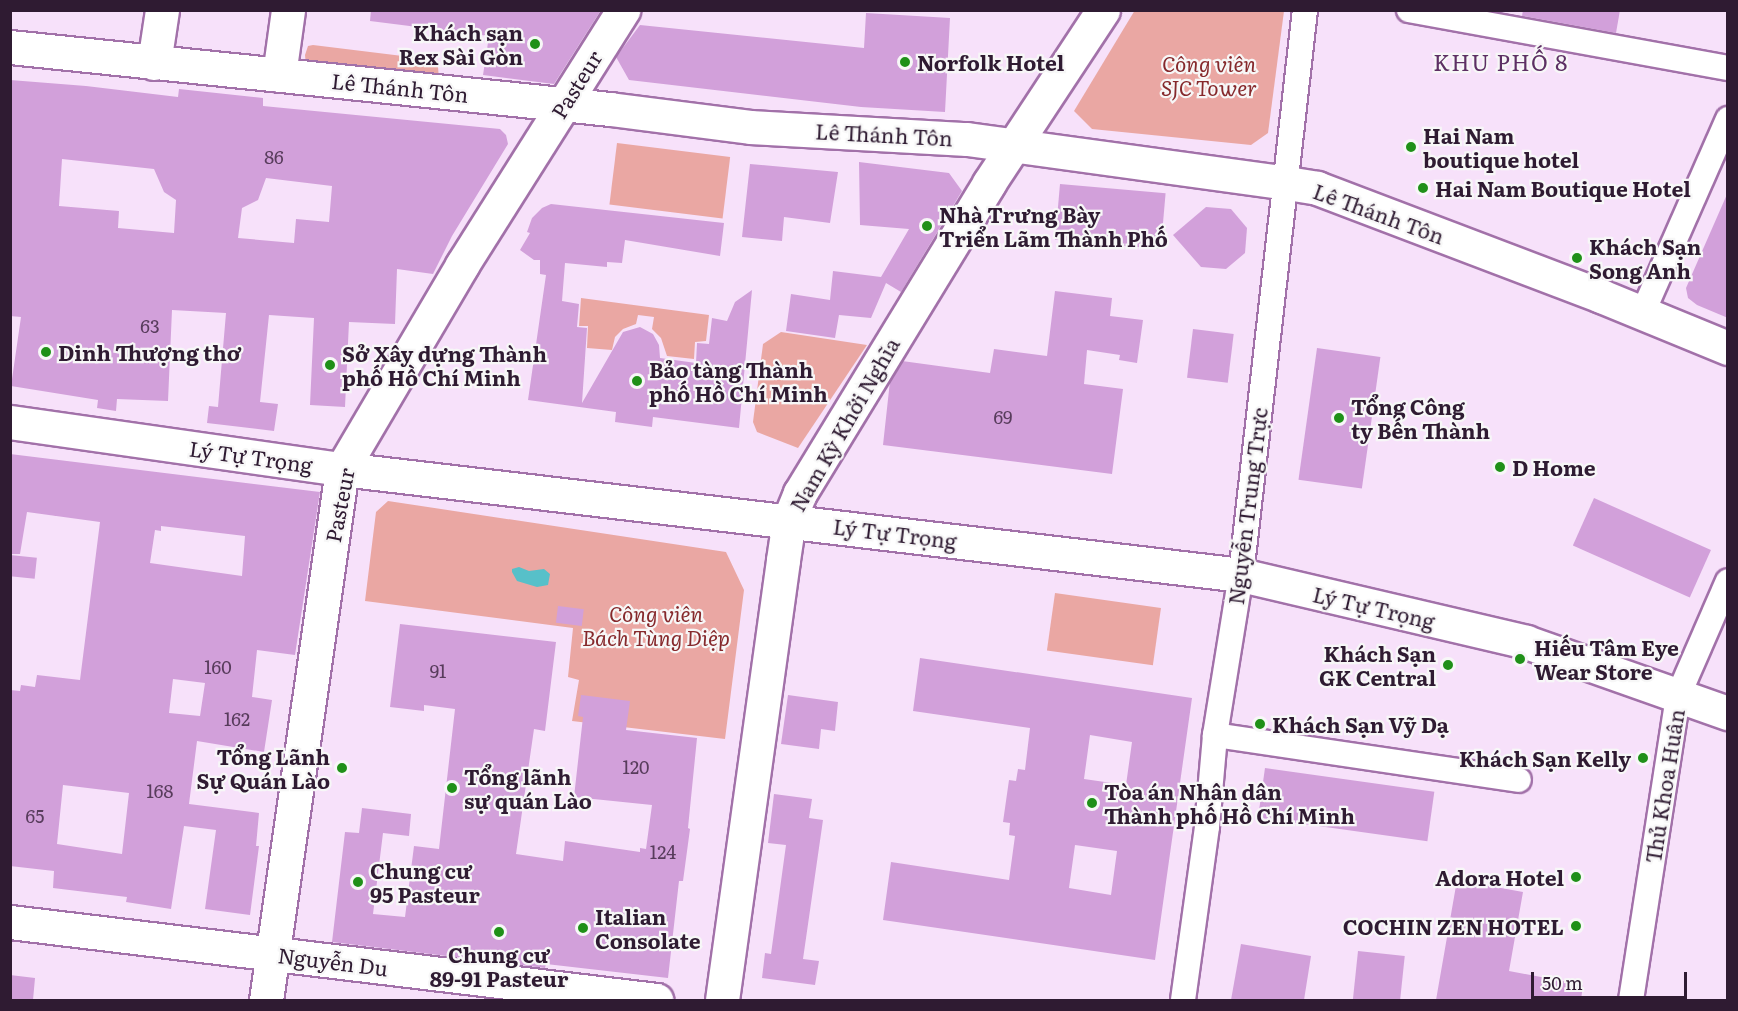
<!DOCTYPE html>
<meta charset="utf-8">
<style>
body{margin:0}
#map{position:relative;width:1738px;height:1011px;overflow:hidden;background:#f7e1fa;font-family:Literata,serif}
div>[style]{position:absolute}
.green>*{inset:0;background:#eaa7a3;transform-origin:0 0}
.water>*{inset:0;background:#57c0c9}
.building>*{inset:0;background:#d2a0da;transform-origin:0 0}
.roads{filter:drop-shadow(2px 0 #a271a9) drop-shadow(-2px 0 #a271a9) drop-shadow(0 2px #a271a9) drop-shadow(0 -2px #a271a9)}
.street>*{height:24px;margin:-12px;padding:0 12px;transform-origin:12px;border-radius:12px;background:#fff}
.secondary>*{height:33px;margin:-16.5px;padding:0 16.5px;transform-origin:16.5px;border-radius:16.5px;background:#fff}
.dots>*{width:16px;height:16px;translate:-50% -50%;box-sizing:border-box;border:3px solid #f7f7f7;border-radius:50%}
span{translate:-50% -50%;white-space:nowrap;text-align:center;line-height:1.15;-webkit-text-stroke:4.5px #f7f7f7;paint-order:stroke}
.number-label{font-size:18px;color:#583c5c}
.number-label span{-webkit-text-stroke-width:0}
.poi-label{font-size:21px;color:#2f1b32;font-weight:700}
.right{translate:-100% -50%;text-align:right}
.left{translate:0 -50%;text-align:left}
.park-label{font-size:21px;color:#86292c;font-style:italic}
.street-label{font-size:21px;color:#2f1b32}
.neighbourhood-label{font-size:22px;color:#5d2f64;letter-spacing:1.5px}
.frame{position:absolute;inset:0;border:12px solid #2f1b32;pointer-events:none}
.scale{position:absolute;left:1531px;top:972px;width:156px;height:27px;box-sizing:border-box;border:3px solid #2f1b32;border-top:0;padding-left:8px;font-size:18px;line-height:21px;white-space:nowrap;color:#2f1b32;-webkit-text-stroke:4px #f7f7f7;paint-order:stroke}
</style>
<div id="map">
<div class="green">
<i style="clip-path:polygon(1135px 10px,1284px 11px,1268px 133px,1251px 145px,1092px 129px,1074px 111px)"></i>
<i style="clip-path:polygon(313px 45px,427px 59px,438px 67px,439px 79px,306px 65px,305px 55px,308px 46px)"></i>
<i style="left:617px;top:143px;width:114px;height:62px;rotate:7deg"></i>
<i style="clip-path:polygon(581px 298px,709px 315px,706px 341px,695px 342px,694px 359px,667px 356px,661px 338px,652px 329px,654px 317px,638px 315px,636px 324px,623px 329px,615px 337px,612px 350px,587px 348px,588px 326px,579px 326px)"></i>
<i style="clip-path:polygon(781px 332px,867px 345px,798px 448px,757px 432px,753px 422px,763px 344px)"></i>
<i style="clip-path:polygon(388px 501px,726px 552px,744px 590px,725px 739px,572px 721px,579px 680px,568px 677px,573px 628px,365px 601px,376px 512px)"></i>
<i style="left:1055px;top:593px;width:107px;height:58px;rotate:8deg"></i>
</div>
<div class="water">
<i style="clip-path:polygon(519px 567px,529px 571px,544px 569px,550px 574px,548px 585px,537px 587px,517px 581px,512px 572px,512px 569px)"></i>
</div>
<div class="building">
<i style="clip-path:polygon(371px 10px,601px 10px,554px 84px,483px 75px,489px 36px,370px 21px)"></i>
<i style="clip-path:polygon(1523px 10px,1620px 10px,1616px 33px,1522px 16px)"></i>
<i style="clip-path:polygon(866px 13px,950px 18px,945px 112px,861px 107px,629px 80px,616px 57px,640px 25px,864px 48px)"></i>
<i style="clip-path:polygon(evenodd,10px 80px,86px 86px,178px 97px,179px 89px,263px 98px,263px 106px,500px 129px,506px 135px,508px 144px,452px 236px,433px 274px,397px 269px,395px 324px,349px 322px,345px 407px,310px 405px,314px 318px,269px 315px,260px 402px,278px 404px,274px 431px,207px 423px,209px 406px,218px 407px,226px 313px,172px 310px,168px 401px,117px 399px,116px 411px,97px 408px,98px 400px,11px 386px,21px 317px,10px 316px,10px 80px,62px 159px,154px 169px,164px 192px,176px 200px,174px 233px,118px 228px,119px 211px,59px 206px,62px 159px,10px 80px,266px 178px,332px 186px,329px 222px,296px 219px,294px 243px,238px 238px,242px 208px,258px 200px,266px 178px)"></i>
<i style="clip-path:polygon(859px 162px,949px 173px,962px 191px,901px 292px,886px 283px,871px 318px,839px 315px,835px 338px,786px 331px,791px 294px,830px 300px,833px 271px,881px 277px,909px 229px,860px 225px)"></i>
<i style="clip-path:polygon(750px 164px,838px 172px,830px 223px,784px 217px,782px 241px,742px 237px)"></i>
<i style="left:1060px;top:184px;width:106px;height:56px;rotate:5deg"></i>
<i style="clip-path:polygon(1728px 192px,1728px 318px,1697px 305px,1688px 298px,1686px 288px)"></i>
<i style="clip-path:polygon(551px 204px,724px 223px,720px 256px,625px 240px,622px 263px,607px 262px,607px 267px,565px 263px,562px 301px,579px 304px,577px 327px,587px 328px,582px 403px,623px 332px,640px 327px,653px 334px,659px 345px,660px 358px,696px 363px,697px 343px,709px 344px,712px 318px,727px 321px,735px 302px,752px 290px,739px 428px,653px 417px,652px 427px,615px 422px,616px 412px,528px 400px,546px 275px,540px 274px,540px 260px,534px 260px,520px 250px,530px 233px,527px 232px,532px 218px,542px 208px)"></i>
<i style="clip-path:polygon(1206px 207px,1231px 209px,1247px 228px,1245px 253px,1226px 269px,1201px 267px,1173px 235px)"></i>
<i style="clip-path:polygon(1055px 291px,1112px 298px,1110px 316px,1143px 320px,1137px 363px,1119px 360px,1120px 355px,1087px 350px,1084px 384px,1123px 389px,1112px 474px,883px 445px,890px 381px,902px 361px,990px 373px,994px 349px,1047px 356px)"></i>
<i style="left:1193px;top:329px;width:41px;height:49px;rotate:7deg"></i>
<i style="left:1317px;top:348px;width:64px;height:133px;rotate:8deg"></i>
<i style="clip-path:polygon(evenodd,10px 454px,320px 492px,295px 655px,257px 650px,252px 697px,272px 700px,264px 752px,197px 741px,189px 804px,259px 813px,256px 846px,259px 846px,250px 915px,205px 909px,216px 830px,184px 826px,171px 909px,126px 902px,127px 897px,53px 888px,54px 871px,10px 866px,10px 690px,20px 691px,21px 685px,35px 687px,37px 675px,80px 680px,100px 522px,27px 512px,20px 554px,10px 554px,10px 454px,161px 526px,245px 536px,242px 576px,150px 563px,155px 530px,161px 531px,161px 526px,10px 454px,173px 679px,205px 683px,200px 716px,169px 713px,173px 679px,10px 454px,63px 785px,129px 793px,122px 854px,57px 844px,63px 785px)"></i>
<i style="left:1594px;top:498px;width:128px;height:52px;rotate:24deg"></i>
<i style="left:10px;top:555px;width:27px;height:21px;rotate:6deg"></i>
<i style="left:558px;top:606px;width:26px;height:17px;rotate:7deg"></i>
<i style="clip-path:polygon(400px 624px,556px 642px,545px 731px,534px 729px,516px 854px,563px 861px,565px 841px,640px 852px,640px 848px,646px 849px,652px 805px,574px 797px,583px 717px,578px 716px,581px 695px,630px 701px,626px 730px,697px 738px,688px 828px,690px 829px,683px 881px,679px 881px,668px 978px,546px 964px,545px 968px,332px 942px,345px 832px,359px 833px,362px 808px,411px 814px,409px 836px,383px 833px,373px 914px,405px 917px,414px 846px,439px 849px,455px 709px,424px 705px,424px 711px,390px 707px)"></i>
<i style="clip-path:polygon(evenodd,920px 658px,1192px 698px,1155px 960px,883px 920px,891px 862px,1009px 880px,1015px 836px,1009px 835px,1010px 823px,1003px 822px,1009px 780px,1016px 781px,1018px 769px,1025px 770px,1030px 728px,913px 711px,920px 658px,1090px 735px,1132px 742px,1126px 785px,1084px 779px,1090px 735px,920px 658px,1075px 845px,1117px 851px,1111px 895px,1069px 888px,1075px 845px)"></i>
<i style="clip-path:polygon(788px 695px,838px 702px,835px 731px,821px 729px,819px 749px,781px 744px)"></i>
<i style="left:1265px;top:768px;width:171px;height:50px;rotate:8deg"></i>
<i style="clip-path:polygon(774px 794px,812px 799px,809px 818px,823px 820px,803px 959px,819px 961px,815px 985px,762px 978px,765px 953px,771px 954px,786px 845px,768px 843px)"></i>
<i style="clip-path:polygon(1457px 880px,1523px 892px,1509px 971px,1583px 985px,1581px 1000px,1436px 1000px)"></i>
<i style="clip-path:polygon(1241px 944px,1311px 956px,1304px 1000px,1231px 1000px)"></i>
<i style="left:1358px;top:951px;width:47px;height:49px;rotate:6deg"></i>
<i style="clip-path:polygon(10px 975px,35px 978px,33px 1000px,10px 1000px)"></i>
</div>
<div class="roads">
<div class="street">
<i style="left:1409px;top:10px;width:324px;rotate:10.3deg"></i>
<i style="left:1643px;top:312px;width:211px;rotate:-66.2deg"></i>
<i style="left:1215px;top:735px;width:307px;rotate:8.4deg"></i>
<i style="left:1183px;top:1000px;width:175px;rotate:-82.1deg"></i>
<i style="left:1207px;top:827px;width:92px;rotate:-85deg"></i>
<i style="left:1215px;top:735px;width:162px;rotate:-80.8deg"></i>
<i style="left:1241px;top:575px;width:569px;rotate:-83.54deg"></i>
<i style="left:1631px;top:1000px;width:308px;rotate:-81.2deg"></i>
<i style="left:1678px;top:696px;width:125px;rotate:-66.5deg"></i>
</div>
<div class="secondary">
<i style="left:10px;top:47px;width:603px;rotate:5.9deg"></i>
<i style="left:610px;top:109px;width:141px;rotate:7.3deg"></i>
<i style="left:750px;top:127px;width:217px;rotate:3.2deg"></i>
<i style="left:967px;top:139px;width:323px;rotate:7.8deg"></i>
<i style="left:1287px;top:183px;width:30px;rotate:9deg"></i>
<i style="left:1317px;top:188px;width:304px;rotate:20.8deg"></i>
<i style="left:1601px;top:296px;width:137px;rotate:22.3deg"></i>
<i style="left:154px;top:63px;width:54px;rotate:-81.4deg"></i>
<i style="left:279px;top:75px;width:66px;rotate:-82.1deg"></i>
<i style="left:10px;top:422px;width:335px;rotate:8.1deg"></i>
<i style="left:342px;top:469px;width:905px;rotate:6.72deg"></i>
<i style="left:1241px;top:575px;width:293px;rotate:13.2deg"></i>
<i style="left:1526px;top:642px;width:214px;rotate:19.4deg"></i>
<i style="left:10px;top:922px;width:651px;rotate:6.88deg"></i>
<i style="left:266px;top:1000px;width:536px;rotate:-81.85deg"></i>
<i style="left:342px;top:469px;width:237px;rotate:-59.5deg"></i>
<i style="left:462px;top:265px;width:302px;rotate:-57.7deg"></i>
<i style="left:722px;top:1000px;width:444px;rotate:-82.1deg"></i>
<i style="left:783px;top:560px;width:40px;rotate:-81.5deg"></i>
<i style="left:789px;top:520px;width:29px;rotate:-68deg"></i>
<i style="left:800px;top:493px;width:363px;rotate:-58.6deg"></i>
<i style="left:989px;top:183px;width:207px;rotate:-56.6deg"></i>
</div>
</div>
<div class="dots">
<i style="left:535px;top:44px;background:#1f9018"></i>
<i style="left:905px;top:62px;background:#1f9018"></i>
<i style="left:1411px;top:147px;background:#1f9018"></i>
<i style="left:1423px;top:188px;background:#1f9018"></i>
<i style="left:927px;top:226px;background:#1f9018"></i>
<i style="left:1577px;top:258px;background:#1f9018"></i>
<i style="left:46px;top:352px;background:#1f9018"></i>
<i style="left:330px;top:365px;background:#1f9018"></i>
<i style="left:637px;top:381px;background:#1f9018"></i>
<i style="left:1339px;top:418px;background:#1f9018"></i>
<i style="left:1500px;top:467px;background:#1f9018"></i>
<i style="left:1520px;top:659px;background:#1f9018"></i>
<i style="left:1448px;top:665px;background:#1f9018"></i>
<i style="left:1260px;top:724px;background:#1f9018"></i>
<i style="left:1643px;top:758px;background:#1f9018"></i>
<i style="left:342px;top:768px;background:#1f9018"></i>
<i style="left:452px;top:788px;background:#1f9018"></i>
<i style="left:1092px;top:803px;background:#1f9018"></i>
<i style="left:1576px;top:877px;background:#1f9018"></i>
<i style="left:358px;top:882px;background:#1f9018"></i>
<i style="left:1576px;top:926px;background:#1f9018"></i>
<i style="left:583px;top:928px;background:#1f9018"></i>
<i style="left:499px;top:932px;background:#1f9018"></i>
</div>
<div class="number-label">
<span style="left:274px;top:157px">86</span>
<span style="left:150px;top:326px">63</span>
<span style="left:1003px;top:417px">69</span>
<span style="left:218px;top:667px">160</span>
<span style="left:438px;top:671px">91</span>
<span style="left:237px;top:719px">162</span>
<span style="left:636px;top:767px">120</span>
<span style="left:160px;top:791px">168</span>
<span style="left:35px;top:816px">65</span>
<span style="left:663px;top:852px">124</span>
</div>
<div class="poi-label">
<span class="right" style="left:523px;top:44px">Khách sạn<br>Rex Sài Gòn</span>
<span class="left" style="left:917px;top:62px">Norfolk Hotel</span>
<span class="left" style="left:1423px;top:147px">Hai Nam<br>boutique hotel</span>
<span class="left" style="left:1435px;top:188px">Hai Nam Boutique Hotel</span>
<span class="left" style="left:939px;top:226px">Nhà Trưng Bày<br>Triển Lãm Thành Phố</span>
<span class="left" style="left:1589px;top:258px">Khách Sạn<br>Song Anh</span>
<span class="left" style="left:58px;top:352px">Dinh Thượng thơ</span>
<span class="left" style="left:342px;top:365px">Sở Xây dựng Thành<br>phố Hồ Chí Minh</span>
<span class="left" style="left:649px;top:381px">Bảo tàng Thành<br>phố Hồ Chí Minh</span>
<span class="left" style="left:1351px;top:418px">Tổng Công<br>ty Bến Thành</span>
<span class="left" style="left:1512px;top:467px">D Home</span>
<span class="left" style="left:1534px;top:659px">Hiếu Tâm Eye<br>Wear Store</span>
<span class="right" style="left:1436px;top:665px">Khách Sạn<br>GK Central</span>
<span class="left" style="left:1272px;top:724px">Khách Sạn Vỹ Dạ</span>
<span class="right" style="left:330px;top:768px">Tổng Lãnh<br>Sự Quán Lào</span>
<span class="right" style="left:1631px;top:758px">Khách Sạn Kelly</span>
<span class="left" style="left:464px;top:788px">Tổng lãnh<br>sự quán Lào</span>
<span class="left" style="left:1104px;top:803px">Tòa án Nhân dân<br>Thành phố Hồ Chí Minh</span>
<span class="left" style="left:370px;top:882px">Chung cư<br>95 Pasteur</span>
<span class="right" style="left:1564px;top:877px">Adora Hotel</span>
<span class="left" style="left:595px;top:928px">Italian<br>Consolate</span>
<span class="right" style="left:1564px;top:926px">COCHIN ZEN HOTEL</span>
<span style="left:499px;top:966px">Chung cư<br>89-91 Pasteur</span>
</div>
<div class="park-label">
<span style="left:1209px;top:75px">Công viên<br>SJC Tower</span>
<span style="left:656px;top:625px">Công viên<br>Bách Tùng Diệp</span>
</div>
<div class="street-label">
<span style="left:576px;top:84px;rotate:-58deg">Pasteur</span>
<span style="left:400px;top:87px;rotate:6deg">Lê Thánh Tôn</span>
<span style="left:884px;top:134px;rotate:3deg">Lê Thánh Tôn</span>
<span style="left:1379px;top:213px;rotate:20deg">Lê Thánh Tôn</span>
<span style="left:844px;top:424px;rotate:-60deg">Nam Kỳ Khởi Nghĩa</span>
<span style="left:251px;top:456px;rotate:8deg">Lý Tự Trọng</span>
<span style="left:339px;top:505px;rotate:-79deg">Pasteur</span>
<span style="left:1247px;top:506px;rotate:-83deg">Nguyễn Trung Trực</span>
<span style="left:895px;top:533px;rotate:7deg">Lý Tự Trọng</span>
<span style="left:1374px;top:607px;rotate:13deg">Lý Tự Trọng</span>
<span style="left:1664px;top:786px;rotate:-81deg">Thủ Khoa Huân</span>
<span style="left:333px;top:961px;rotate:7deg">Nguyễn Du</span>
</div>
<div class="neighbourhood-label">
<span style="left:1501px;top:62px">KHU PHỐ 8</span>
</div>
<div class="frame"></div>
<div class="scale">50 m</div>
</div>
